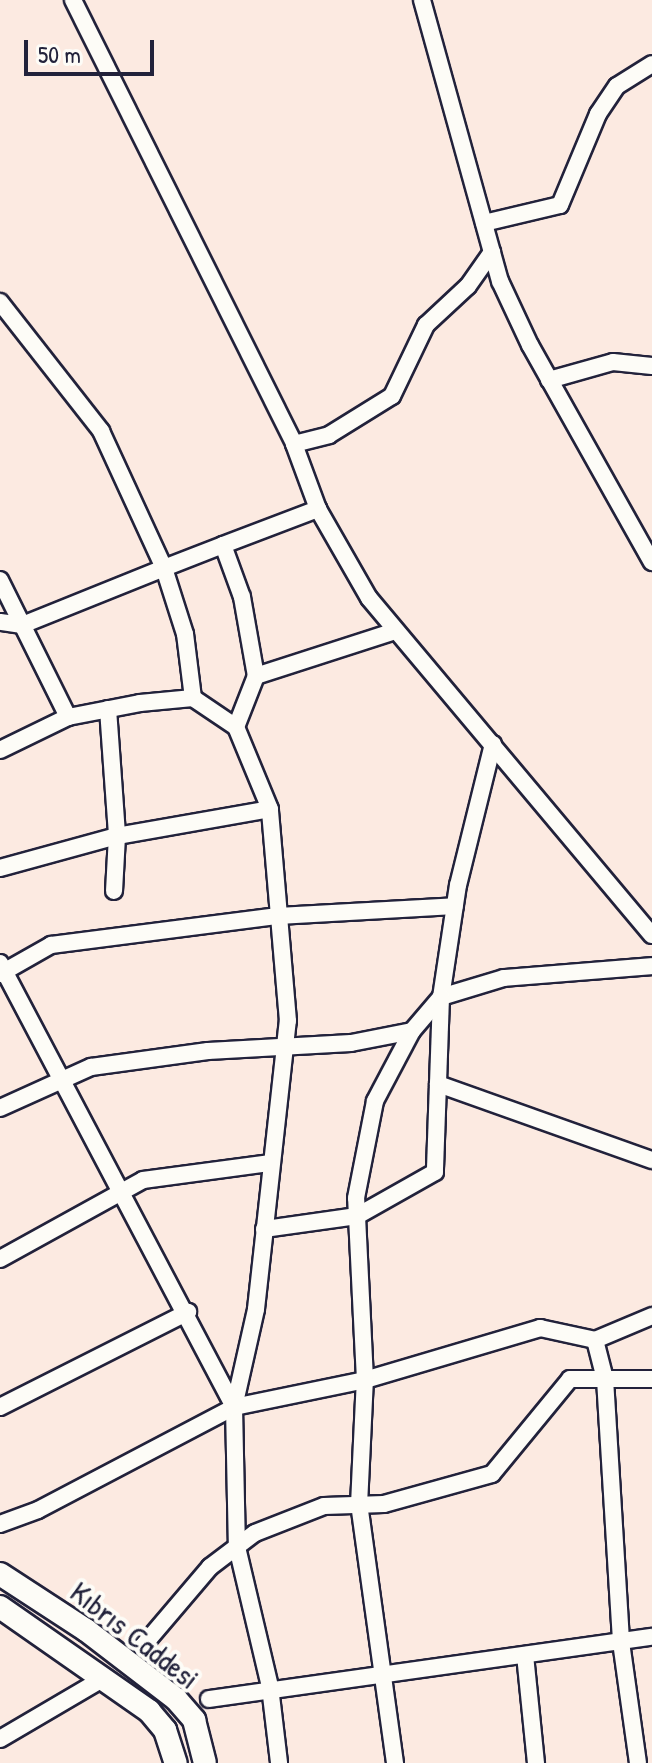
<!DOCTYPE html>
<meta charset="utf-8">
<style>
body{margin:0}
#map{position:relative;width:652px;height:1763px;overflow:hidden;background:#fceae1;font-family:"Patrick Hand",sans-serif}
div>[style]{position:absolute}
.roads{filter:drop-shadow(2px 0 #22223b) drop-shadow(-2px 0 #22223b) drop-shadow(0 2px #22223b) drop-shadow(0 -2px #22223b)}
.minor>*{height:16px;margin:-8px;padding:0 8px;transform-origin:8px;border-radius:8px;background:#fdfcf7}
.secondary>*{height:22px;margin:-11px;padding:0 11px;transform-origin:11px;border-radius:11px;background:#fdfcf7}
span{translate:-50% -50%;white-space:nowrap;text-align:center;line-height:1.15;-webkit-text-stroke:8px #fdfcf7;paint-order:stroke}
.street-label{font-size:30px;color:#22223b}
.scale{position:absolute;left:24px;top:40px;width:130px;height:36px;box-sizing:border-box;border:4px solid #22223b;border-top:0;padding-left:10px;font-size:24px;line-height:28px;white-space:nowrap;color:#22223b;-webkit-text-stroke:6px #fdfcf7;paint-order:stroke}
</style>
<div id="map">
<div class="roads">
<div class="minor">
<i style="left:73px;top:0;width:496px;rotate:63.5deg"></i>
<i style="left:294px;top:444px;width:36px;rotate:-14deg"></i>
<i style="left:329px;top:435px;width:74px;rotate:-31.8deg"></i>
<i style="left:392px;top:396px;width:79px;rotate:-64.4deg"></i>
<i style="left:426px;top:325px;width:57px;rotate:-42.9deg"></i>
<i style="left:468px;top:286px;width:42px;rotate:-54.8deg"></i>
<i style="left:422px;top:0;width:292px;rotate:74.5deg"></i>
<i style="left:500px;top:281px;width:71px;rotate:64.9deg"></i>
<i style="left:530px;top:345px;width:249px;rotate:60.7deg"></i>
<i style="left:484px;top:223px;width:78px;rotate:-13.3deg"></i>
<i style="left:560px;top:205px;width:99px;rotate:-67.3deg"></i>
<i style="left:598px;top:114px;width:34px;rotate:-56deg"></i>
<i style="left:617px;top:86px;width:41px;rotate:-32.2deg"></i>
<i style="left:0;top:302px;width:164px;rotate:51.9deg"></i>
<i style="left:101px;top:431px;width:151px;rotate:65.3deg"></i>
<i style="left:164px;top:568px;width:153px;rotate:158.1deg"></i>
<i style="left:22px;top:625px;width:22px;rotate:-172deg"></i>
<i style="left:549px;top:380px;width:66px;rotate:-15.7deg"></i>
<i style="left:613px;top:362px;width:39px;rotate:6deg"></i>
<i style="left:294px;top:444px;width:69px;rotate:69.7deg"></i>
<i style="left:318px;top:509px;width:103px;rotate:60.2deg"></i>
<i style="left:369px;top:598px;width:440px;rotate:50deg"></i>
<i style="left:223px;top:545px;width:102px;rotate:-20.8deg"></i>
<i style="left:0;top:580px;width:153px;rotate:63.6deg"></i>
<i style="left:193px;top:698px;width:64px;rotate:-97.1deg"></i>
<i style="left:185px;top:634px;width:69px;rotate:-107.7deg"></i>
<i style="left:164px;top:568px;width:63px;rotate:-21.3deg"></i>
<i style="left:223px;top:545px;width:55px;rotate:69.9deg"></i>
<i style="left:242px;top:597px;width:80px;rotate:80deg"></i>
<i style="left:108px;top:709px;width:127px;rotate:85.9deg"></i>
<i style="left:117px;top:836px;width:55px;rotate:93.1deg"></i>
<i style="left:493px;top:744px;width:145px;rotate:103.9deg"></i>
<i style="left:458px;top:885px;width:113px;rotate:98.6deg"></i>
<i style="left:441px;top:997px;width:66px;rotate:-16.8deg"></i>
<i style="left:504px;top:978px;width:148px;rotate:-4.6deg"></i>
<i style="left:0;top:750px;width:76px;rotate:-25.9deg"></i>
<i style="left:68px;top:717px;width:73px;rotate:-11deg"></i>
<i style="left:140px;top:703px;width:53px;rotate:-5.4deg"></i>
<i style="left:193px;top:698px;width:52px;rotate:34deg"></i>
<i style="left:236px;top:727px;width:55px;rotate:-68.6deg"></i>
<i style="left:256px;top:676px;width:146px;rotate:-17.9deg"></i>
<i style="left:0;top:868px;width:121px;rotate:-15.3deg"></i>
<i style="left:117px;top:836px;width:155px;rotate:-10deg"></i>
<i style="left:0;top:963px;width:502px;rotate:62.21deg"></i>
<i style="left:234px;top:1407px;width:100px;rotate:-77.3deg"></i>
<i style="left:256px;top:1309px;width:290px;rotate:-83.7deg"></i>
<i style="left:288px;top:1021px;width:213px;rotate:-94.9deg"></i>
<i style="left:270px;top:809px;width:89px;rotate:-112.5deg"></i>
<i style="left:0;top:974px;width:59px;rotate:-29.6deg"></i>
<i style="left:51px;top:945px;width:229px;rotate:-7.3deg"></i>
<i style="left:278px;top:916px;width:177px;rotate:-3.2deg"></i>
<i style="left:438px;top:1084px;width:227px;rotate:19.6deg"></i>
<i style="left:0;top:1108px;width:100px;rotate:-24.3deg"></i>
<i style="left:91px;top:1067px;width:118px;rotate:-7.8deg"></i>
<i style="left:208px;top:1051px;width:143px;rotate:-3.2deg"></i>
<i style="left:351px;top:1043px;width:62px;rotate:-11.1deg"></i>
<i style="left:412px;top:1031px;width:45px;rotate:-49.5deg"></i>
<i style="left:441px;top:997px;width:175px;rotate:92deg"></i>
<i style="left:435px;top:1172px;width:90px;rotate:150.6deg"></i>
<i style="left:357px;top:1216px;width:94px;rotate:172deg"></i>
<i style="left:0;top:1259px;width:163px;rotate:-28.9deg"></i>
<i style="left:143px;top:1180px;width:129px;rotate:-7.6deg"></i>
<i style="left:595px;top:1340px;width:62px;rotate:-22.8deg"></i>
<i style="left:0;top:1407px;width:211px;rotate:-26.8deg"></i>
<i style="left:234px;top:1407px;width:140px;rotate:88.8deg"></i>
<i style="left:237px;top:1547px;width:144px;rotate:76.7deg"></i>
<i style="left:270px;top:1687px;width:77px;rotate:83.2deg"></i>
<i style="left:0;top:1524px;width:40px;rotate:-20.2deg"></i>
<i style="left:38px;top:1510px;width:221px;rotate:-27.7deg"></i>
<i style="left:234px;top:1407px;width:134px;rotate:-11.6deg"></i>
<i style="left:365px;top:1380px;width:183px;rotate:-16.5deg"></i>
<i style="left:540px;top:1328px;width:56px;rotate:12.3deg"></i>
<i style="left:595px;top:1340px;width:40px;rotate:75.6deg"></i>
<i style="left:605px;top:1379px;width:263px;rotate:86.5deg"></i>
<i style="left:621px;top:1642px;width:122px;rotate:82deg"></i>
<i style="left:142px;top:1647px;width:105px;rotate:-49.6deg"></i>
<i style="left:210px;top:1567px;width:56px;rotate:-37.1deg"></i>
<i style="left:255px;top:1533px;width:74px;rotate:-21.4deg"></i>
<i style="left:324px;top:1506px;width:60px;rotate:-1.9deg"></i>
<i style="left:384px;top:1504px;width:112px;rotate:-15.5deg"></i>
<i style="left:492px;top:1474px;width:123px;rotate:-50.6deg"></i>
<i style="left:570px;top:1379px;width:82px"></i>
<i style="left:525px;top:1655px;width:109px;rotate:84.2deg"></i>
<i style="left:209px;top:1699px;width:447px;rotate:-8deg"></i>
<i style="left:0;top:1739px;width:121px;rotate:-30.4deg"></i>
<i style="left:395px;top:1763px;width:260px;rotate:-97.9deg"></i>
<i style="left:359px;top:1505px;width:125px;rotate:-87.3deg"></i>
<i style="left:365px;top:1380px;width:182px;rotate:-92.8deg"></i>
<i style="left:356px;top:1198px;width:99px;rotate:-78.9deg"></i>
<i style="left:375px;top:1101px;width:79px;rotate:-62.1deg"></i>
</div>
<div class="secondary">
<i style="left:0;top:1574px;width:103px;rotate:33.1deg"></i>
<i style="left:86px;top:1630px;width:113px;rotate:37.5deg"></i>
<i style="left:176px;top:1699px;width:28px;rotate:49deg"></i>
<i style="left:194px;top:1720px;width:44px;rotate:75.7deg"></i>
<i style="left:0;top:1607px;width:182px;rotate:34.9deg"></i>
<i style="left:149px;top:1711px;width:25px;rotate:50deg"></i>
<i style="left:165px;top:1730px;width:35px;rotate:72deg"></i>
</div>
</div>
<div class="street-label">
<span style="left:135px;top:1635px;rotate:38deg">Kıbrıs Caddesi</span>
</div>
<div class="scale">50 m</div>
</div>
